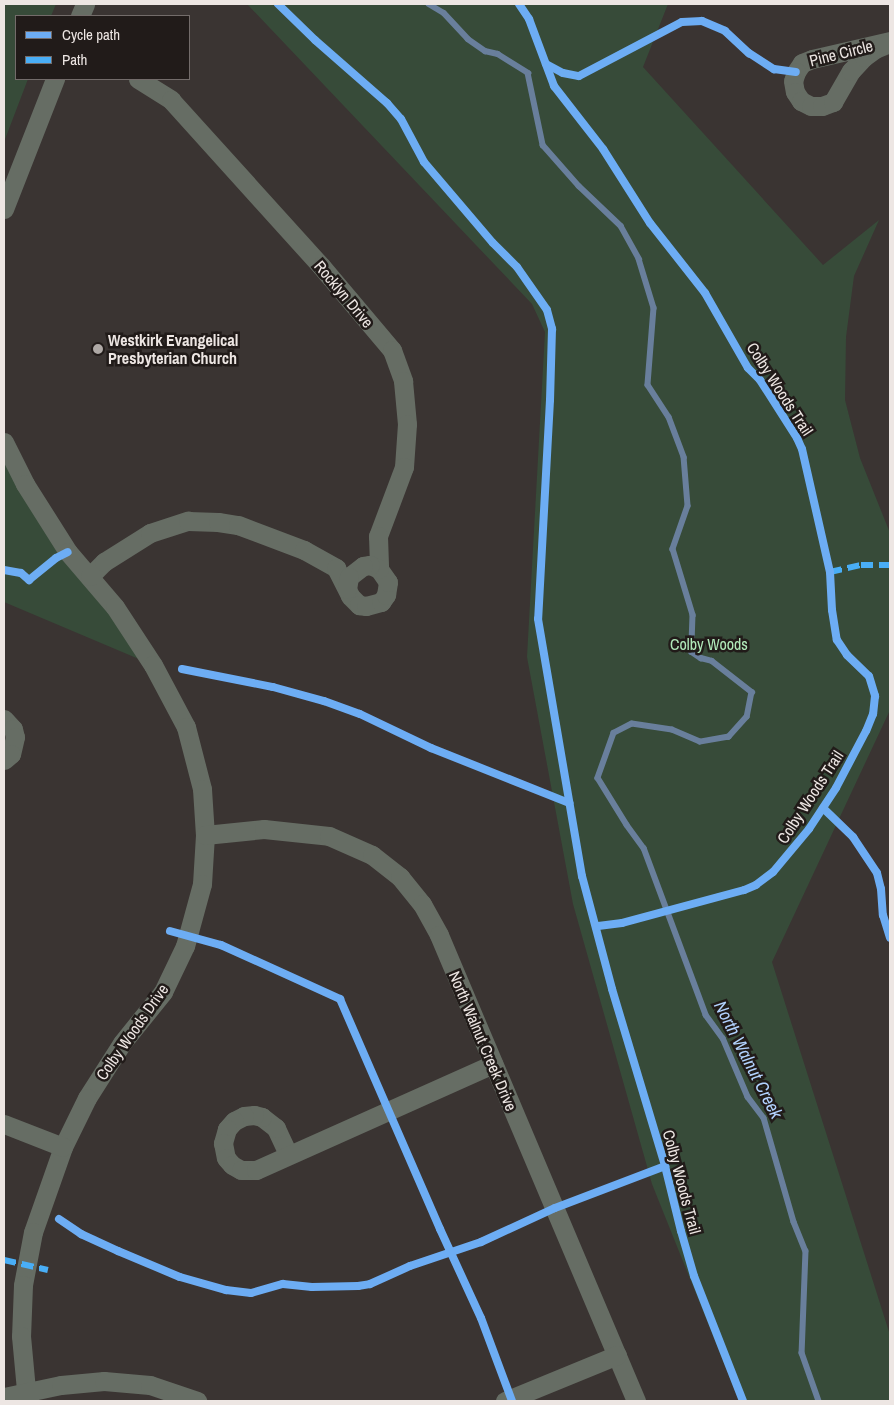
<!DOCTYPE html>
<style>
body{margin:0}
#map{position:relative;width:894px;height:1405px;overflow:hidden;background:#3a3432;font-family:"Archivo Narrow",sans-serif}
div>[style]{position:absolute}
.green>*{inset:0;background:#374b39}
.stream>*{height:5.5px;margin:-2.75px;padding:0 2.75px;transform-origin:2.75px;border-radius:2.75px;background:#697f9c}
.street>*{height:19px;margin:-9.5px;padding:0 9.5px;transform-origin:9.5px;border-radius:9.5px;background:#666d64}
.quiet>*{height:6px;margin-top:-3px;transform-origin:0;background:repeating-linear-gradient(90deg,#49aef6 0 12px,transparent 0 18px)}
.cycleway>*{height:8px;margin:-4px;padding:0 4px;transform-origin:4px;border-radius:4px;background:#6dadf4}
.dots>*{width:14px;height:14px;translate:-50% -50%;box-sizing:border-box;border:2px solid #211b19;border-radius:50%}
span{translate:-50% -50%;white-space:nowrap;text-align:center;line-height:1.15;-webkit-text-stroke:5px #211b19;paint-order:stroke}
.street-label{font-size:16px;color:#ede6e3}
.poi-label{font-size:16px;color:#ede6e3;font-weight:700}
.left{translate:0 -50%;text-align:left}
.park-label{font-size:16px;color:#b1eaba}
.water-label{font-size:18px;color:#b2d2fe;font-style:italic}
.frame{position:absolute;inset:0;border:5px solid #ede6e3;pointer-events:none}
.legend{position:absolute;left:15px;top:15px;width:175px;height:65px;box-sizing:border-box;background:#211b19;border:1px solid #736c6a;margin:0;padding:6px 9px;list-style:none;font-size:15px;color:#ede6e3}
.legend li{display:flex;align-items:center;gap:10px;height:25px}
.legend b{width:25px;border:1px solid #736c6a}
</style>
<div id="map">
<div class="green">
<i style="clip-path:polygon(4px 4px,56px 4px,51px 16px,16px 16px,16px 79px,28px 79px,4px 142px)"></i>
<i style="clip-path:polygon(247px 4px,668px 4px,643px 67px,823px 265px,879px 220px,854px 276px,846px 337px,845px 400px,860px 458px,890px 533px,890px 710px,772px 962px,890px 1335px,890px 1401px,739px 1401px,652px 1184px,573px 904px,527px 657px,545px 332px,532px 304px)"></i>
<i style="clip-path:polygon(4px 442px,153px 665px,4px 602px)"></i>
</div>
<div class="stream">
<i style="left:429px;top:4px;width:17px;rotate:31deg"></i>
<i style="left:444px;top:13px;width:35px;rotate:47deg"></i>
<i style="left:468px;top:39px;width:21px;rotate:35deg"></i>
<i style="left:485px;top:51px;width:13px;rotate:13deg"></i>
<i style="left:498px;top:54px;width:36px;rotate:32deg"></i>
<i style="left:528px;top:73px;width:74px;rotate:78.2deg"></i>
<i style="left:543px;top:145px;width:55px;rotate:48.7deg"></i>
<i style="left:579px;top:186px;width:58px;rotate:43.6deg"></i>
<i style="left:621px;top:226px;width:38px;rotate:61deg"></i>
<i style="left:639px;top:259px;width:51px;rotate:73deg"></i>
<i style="left:654px;top:308px;width:77px;rotate:94.5deg"></i>
<i style="left:648px;top:385px;width:38px;rotate:57deg"></i>
<i style="left:669px;top:417px;width:43px;rotate:69.4deg"></i>
<i style="left:684px;top:457px;width:49px;rotate:85.3deg"></i>
<i style="left:688px;top:506px;width:46px;rotate:109.2deg"></i>
<i style="left:673px;top:549px;width:69px;rotate:73.1deg"></i>
<i style="left:693px;top:615px;width:37px;rotate:92deg"></i>
<i style="left:692px;top:652px;width:11px;rotate:34deg"></i>
<i style="left:701px;top:658px;width:11px;rotate:15deg"></i>
<i style="left:712px;top:661px;width:51px;rotate:37.8deg"></i>
<i style="left:752px;top:692px;width:25px;rotate:101deg"></i>
<i style="left:747px;top:717px;width:27px;rotate:132deg"></i>
<i style="left:729px;top:737px;width:29px;rotate:170deg"></i>
<i style="left:700px;top:742px;width:30px;rotate:-157deg"></i>
<i style="left:672px;top:730px;width:40px;rotate:-171.5deg"></i>
<i style="left:632px;top:724px;width:20px;rotate:153deg"></i>
<i style="left:614px;top:733px;width:48px;rotate:109.6deg"></i>
<i style="left:598px;top:778px;width:55px;rotate:58.3deg"></i>
<i style="left:627px;top:825px;width:29px;rotate:54deg"></i>
<i style="left:644px;top:848px;width:178px;rotate:69.6deg"></i>
<i style="left:706px;top:1015px;width:29px;rotate:54deg"></i>
<i style="left:723px;top:1038px;width:64px;rotate:67deg"></i>
<i style="left:748px;top:1097px;width:26px;rotate:53deg"></i>
<i style="left:764px;top:1118px;width:108px;rotate:73.9deg"></i>
<i style="left:794px;top:1222px;width:31px;rotate:68deg"></i>
<i style="left:806px;top:1251px;width:102px;rotate:92.2deg"></i>
<i style="left:802px;top:1353px;width:51px;rotate:70.5deg"></i>
</div>
<div class="street">
<i style="left:80px;top:16px;width:13px;rotate:-67deg"></i>
<i style="left:890px;top:41px;width:80px;rotate:167deg"></i>
<i style="left:812px;top:59px;width:11px;rotate:158deg"></i>
<i style="left:802px;top:63px;width:11px;rotate:124deg"></i>
<i style="left:796px;top:72px;width:9px;rotate:108deg"></i>
<i style="left:793px;top:81px;width:11px;rotate:80deg"></i>
<i style="left:795px;top:92px;width:11px;rotate:56deg"></i>
<i style="left:801px;top:101px;width:11px;rotate:27deg"></i>
<i style="left:811px;top:106px;width:11px"></i>
<i style="left:822px;top:106px;width:12px;rotate:-20deg"></i>
<i style="left:833px;top:102px;width:36px;rotate:-60deg"></i>
<i style="left:851px;top:71px;width:19px;rotate:-47deg"></i>
<i style="left:864px;top:57px;width:14px;rotate:-36deg"></i>
<i style="left:875px;top:49px;width:16px;rotate:-22deg"></i>
<i style="left:138px;top:79px;width:39px;rotate:32deg"></i>
<i style="left:171px;top:100px;width:224px;rotate:47.9deg"></i>
<i style="left:321px;top:266px;width:110px;rotate:49.8deg"></i>
<i style="left:392px;top:350px;width:33px;rotate:70deg"></i>
<i style="left:403px;top:381px;width:43px;rotate:84.7deg"></i>
<i style="left:407px;top:424px;width:43px;rotate:94deg"></i>
<i style="left:404px;top:467px;width:74px;rotate:110.6deg"></i>
<i style="left:378px;top:536px;width:33px;rotate:88deg"></i>
<i style="left:4px;top:209px;width:140px;rotate:-68.6deg"></i>
<i style="left:4px;top:442px;width:47px;rotate:63.4deg"></i>
<i style="left:25px;top:484px;width:80px;rotate:57.7deg"></i>
<i style="left:68px;top:552px;width:72px;rotate:49.5deg"></i>
<i style="left:115px;top:607px;width:69px;rotate:56.8deg"></i>
<i style="left:153px;top:665px;width:70px;rotate:62deg"></i>
<i style="left:186px;top:727px;width:64px;rotate:75.5deg"></i>
<i style="left:202px;top:789px;width:46px;rotate:86.3deg"></i>
<i style="left:205px;top:835px;width:49px;rotate:93.5deg"></i>
<i style="left:202px;top:884px;width:64px;rotate:105.3deg"></i>
<i style="left:185px;top:946px;width:51px;rotate:115.6deg"></i>
<i style="left:163px;top:992px;width:65px;rotate:128.8deg"></i>
<i style="left:122px;top:1043px;width:65px;rotate:122.5deg"></i>
<i style="left:87px;top:1098px;width:55px;rotate:116.1deg"></i>
<i style="left:63px;top:1147px;width:90px;rotate:109.4deg"></i>
<i style="left:33px;top:1232px;width:54px;rotate:100.7deg"></i>
<i style="left:23px;top:1285px;width:51px;rotate:92.2deg"></i>
<i style="left:21px;top:1336px;width:65px;rotate:84.7deg"></i>
<i style="left:90px;top:576px;width:20px;rotate:-45deg"></i>
<i style="left:104px;top:562px;width:54px;rotate:-32.2deg"></i>
<i style="left:150px;top:533px;width:40px;rotate:-18deg"></i>
<i style="left:188px;top:521px;width:30px;rotate:2deg"></i>
<i style="left:218px;top:522px;width:20px;rotate:9deg"></i>
<i style="left:238px;top:525px;width:71px;rotate:20.7deg"></i>
<i style="left:304px;top:550px;width:37px;rotate:29deg"></i>
<i style="left:336px;top:568px;width:31px;rotate:63deg"></i>
<i style="left:350px;top:596px;width:13px;rotate:45deg"></i>
<i style="left:359px;top:605px;width:7px;rotate:8deg"></i>
<i style="left:366px;top:606px;width:16px;rotate:-15deg"></i>
<i style="left:381px;top:602px;width:9px;rotate:-54deg"></i>
<i style="left:386px;top:595px;width:13px;rotate:-81deg"></i>
<i style="left:388px;top:582px;width:16px;rotate:-125deg"></i>
<i style="left:379px;top:569px;width:10px;rotate:-156deg"></i>
<i style="left:370px;top:565px;width:7px;rotate:172deg"></i>
<i style="left:363px;top:566px;width:18px;rotate:142deg"></i>
<i style="left:349px;top:577px;width:12px;rotate:99deg"></i>
<i style="left:4px;top:719px;width:13px;rotate:48deg"></i>
<i style="left:13px;top:729px;width:8px;rotate:76deg"></i>
<i style="left:15px;top:737px;width:17px;rotate:103deg"></i>
<i style="left:11px;top:754px;width:9px;rotate:139deg"></i>
<i style="left:205px;top:835px;width:59px;rotate:-5.8deg"></i>
<i style="left:264px;top:829px;width:65px;rotate:6.1deg"></i>
<i style="left:329px;top:836px;width:47px;rotate:23.8deg"></i>
<i style="left:372px;top:855px;width:36px;rotate:38deg"></i>
<i style="left:400px;top:877px;width:35px;rotate:51deg"></i>
<i style="left:422px;top:904px;width:35px;rotate:61deg"></i>
<i style="left:439px;top:935px;width:506px;rotate:67.08deg"></i>
<i style="left:4px;top:1124px;width:63px;rotate:21.3deg"></i>
<i style="left:288px;top:1154px;width:29px;rotate:-115deg"></i>
<i style="left:276px;top:1128px;width:18px;rotate:-142deg"></i>
<i style="left:262px;top:1117px;width:8px;rotate:-166deg"></i>
<i style="left:254px;top:1115px;width:10px;rotate:174deg"></i>
<i style="left:244px;top:1116px;width:11px;rotate:153deg"></i>
<i style="left:234px;top:1121px;width:11px;rotate:131deg"></i>
<i style="left:227px;top:1129px;width:15px;rotate:106deg"></i>
<i style="left:223px;top:1143px;width:15px;rotate:79deg"></i>
<i style="left:226px;top:1158px;width:9px;rotate:49deg"></i>
<i style="left:232px;top:1165px;width:10px;rotate:29deg"></i>
<i style="left:241px;top:1170px;width:15px"></i>
<i style="left:256px;top:1170px;width:260px;rotate:-24.1deg"></i>
<i style="left:4px;top:1397px;width:58px;rotate:-11.9deg"></i>
<i style="left:61px;top:1385px;width:43px;rotate:-5.3deg"></i>
<i style="left:104px;top:1381px;width:46px;rotate:5deg"></i>
<i style="left:150px;top:1385px;width:50px;rotate:18.8deg"></i>
<i style="left:505px;top:1401px;width:121px;rotate:-22.3deg"></i>
</div>
<div class="quiet">
<i style="left:830px;top:572px;width:32px;rotate:-13deg"></i>
<i style="left:861px;top:565px;width:29px"></i>
<i style="left:4px;top:1260px;width:45px;rotate:12.8deg"></i>
</div>
<div class="cycleway">
<i style="left:278px;top:4px;width:52px;rotate:44.2deg"></i>
<i style="left:315px;top:40px;width:96px;rotate:41.2deg"></i>
<i style="left:387px;top:103px;width:21px;rotate:49deg"></i>
<i style="left:401px;top:119px;width:49px;rotate:61.9deg"></i>
<i style="left:424px;top:162px;width:106px;rotate:49.6deg"></i>
<i style="left:493px;top:243px;width:34px;rotate:45deg"></i>
<i style="left:517px;top:267px;width:52px;rotate:55.1deg"></i>
<i style="left:547px;top:310px;width:20px;rotate:75deg"></i>
<i style="left:552px;top:329px;width:71px;rotate:91.6deg"></i>
<i style="left:550px;top:400px;width:219px;rotate:93.1deg"></i>
<i style="left:538px;top:619px;width:261px;rotate:80.3deg"></i>
<i style="left:582px;top:876px;width:117px;rotate:75.1deg"></i>
<i style="left:612px;top:989px;width:185px;rotate:73.3deg"></i>
<i style="left:665px;top:1166px;width:67px;rotate:76.2deg"></i>
<i style="left:681px;top:1231px;width:47px;rotate:73.9deg"></i>
<i style="left:694px;top:1276px;width:134px;rotate:68.6deg"></i>
<i style="left:519px;top:4px;width:18px;rotate:56deg"></i>
<i style="left:529px;top:19px;width:72px;rotate:69.5deg"></i>
<i style="left:554px;top:86px;width:80px;rotate:52.1deg"></i>
<i style="left:603px;top:149px;width:88px;rotate:57.6deg"></i>
<i style="left:650px;top:223px;width:89px;rotate:51.8deg"></i>
<i style="left:705px;top:293px;width:86px;rotate:60.2deg"></i>
<i style="left:748px;top:368px;width:17px;rotate:45deg"></i>
<i style="left:760px;top:380px;width:69px;rotate:57.5deg"></i>
<i style="left:797px;top:438px;width:12px;rotate:66deg"></i>
<i style="left:802px;top:449px;width:126px;rotate:77.2deg"></i>
<i style="left:830px;top:572px;width:38px;rotate:87deg"></i>
<i style="left:832px;top:610px;width:30px;rotate:81deg"></i>
<i style="left:837px;top:640px;width:18px;rotate:56deg"></i>
<i style="left:847px;top:655px;width:30px;rotate:44deg"></i>
<i style="left:869px;top:676px;width:21px;rotate:73deg"></i>
<i style="left:875px;top:696px;width:18px;rotate:96deg"></i>
<i style="left:873px;top:714px;width:18px;rotate:112deg"></i>
<i style="left:866px;top:731px;width:64px;rotate:117.8deg"></i>
<i style="left:836px;top:788px;width:49px;rotate:123.4deg"></i>
<i style="left:809px;top:829px;width:56px;rotate:129.9deg"></i>
<i style="left:773px;top:872px;width:21px;rotate:143deg"></i>
<i style="left:756px;top:885px;width:13px;rotate:157deg"></i>
<i style="left:744px;top:890px;width:126px;rotate:164.9deg"></i>
<i style="left:622px;top:923px;width:26px;rotate:173deg"></i>
<i style="left:546px;top:64px;width:19px;rotate:28deg"></i>
<i style="left:563px;top:73px;width:16px;rotate:11deg"></i>
<i style="left:579px;top:76px;width:116px;rotate:-27.7deg"></i>
<i style="left:682px;top:22px;width:20px;rotate:-3deg"></i>
<i style="left:702px;top:21px;width:25px;rotate:23deg"></i>
<i style="left:725px;top:31px;width:33px;rotate:43deg"></i>
<i style="left:749px;top:53px;width:30px;rotate:33deg"></i>
<i style="left:774px;top:69px;width:22px;rotate:8deg"></i>
<i style="left:4px;top:570px;width:17px;rotate:10deg"></i>
<i style="left:21px;top:573px;width:11px;rotate:41deg"></i>
<i style="left:29px;top:580px;width:35px;rotate:-39deg"></i>
<i style="left:56px;top:558px;width:13px;rotate:-27deg"></i>
<i style="left:182px;top:669px;width:93px;rotate:11.2deg"></i>
<i style="left:273px;top:687px;width:53px;rotate:15.4deg"></i>
<i style="left:324px;top:701px;width:38px;rotate:20deg"></i>
<i style="left:360px;top:714px;width:79px;rotate:25.6deg"></i>
<i style="left:431px;top:748px;width:149px;rotate:21.7deg"></i>
<i style="left:823px;top:808px;width:42px;rotate:44deg"></i>
<i style="left:853px;top:837px;width:43px;rotate:56.3deg"></i>
<i style="left:877px;top:873px;width:16px;rotate:76deg"></i>
<i style="left:881px;top:889px;width:26px;rotate:86deg"></i>
<i style="left:883px;top:915px;width:24px;rotate:73deg"></i>
<i style="left:170px;top:931px;width:53px;rotate:15.4deg"></i>
<i style="left:221px;top:945px;width:131px;rotate:24.4deg"></i>
<i style="left:340px;top:999px;width:251px;rotate:66.5deg"></i>
<i style="left:440px;top:1229px;width:98px;rotate:65.3deg"></i>
<i style="left:481px;top:1318px;width:89px;rotate:69.5deg"></i>
<i style="left:59px;top:1219px;width:27px;rotate:34deg"></i>
<i style="left:81px;top:1234px;width:41px;rotate:24.7deg"></i>
<i style="left:118px;top:1251px;width:67px;rotate:22.8deg"></i>
<i style="left:180px;top:1277px;width:48px;rotate:15.8deg"></i>
<i style="left:226px;top:1290px;width:25px;rotate:7deg"></i>
<i style="left:251px;top:1293px;width:33px;rotate:-16deg"></i>
<i style="left:283px;top:1284px;width:29px;rotate:6deg"></i>
<i style="left:312px;top:1287px;width:46px;rotate:-1.2deg"></i>
<i style="left:358px;top:1286px;width:12px;rotate:-9deg"></i>
<i style="left:370px;top:1284px;width:44px;rotate:-24.2deg"></i>
<i style="left:410px;top:1266px;width:75px;rotate:-18.7deg"></i>
<i style="left:481px;top:1242px;width:81px;rotate:-24.7deg"></i>
<i style="left:555px;top:1208px;width:118px;rotate:-20.9deg"></i>
</div>
<div class="dots">
<i style="left:98px;top:349px;background:#aea8a5"></i>
</div>
<div class="street-label">
<span style="left:841px;top:53px;rotate:-14deg">Pine Circle</span>
<span style="left:344px;top:294px;rotate:50deg">Rocklyn Drive</span>
<span style="left:780px;top:389px;rotate:57deg">Colby Woods Trail</span>
<span style="left:810px;top:797px;rotate:-57deg">Colby Woods Trail</span>
<span style="left:132px;top:1032px;rotate:-55deg">Colby Woods Drive</span>
<span style="left:483px;top:1041px;rotate:67deg">North Walnut Creek Drive</span>
<span style="left:682px;top:1182px;rotate:75deg">Colby Woods Trail</span>
</div>
<div class="poi-label">
<span class="left" style="left:108px;top:349px">Westkirk Evangelical<br>Presbyterian Church</span>
</div>
<div class="park-label">
<span style="left:709px;top:644px">Colby Woods</span>
</div>
<div class="water-label">
<span style="left:748px;top:1060px;rotate:63deg">North Walnut Creek</span>
</div>
<div class="frame"></div>
<ul class="legend">
<li><b style="height:6px;background:#6dadf4"></b>Cycle path</li>
<li><b style="height:6px;background:#49aef6"></b>Path</li>
</ul>
</div>
